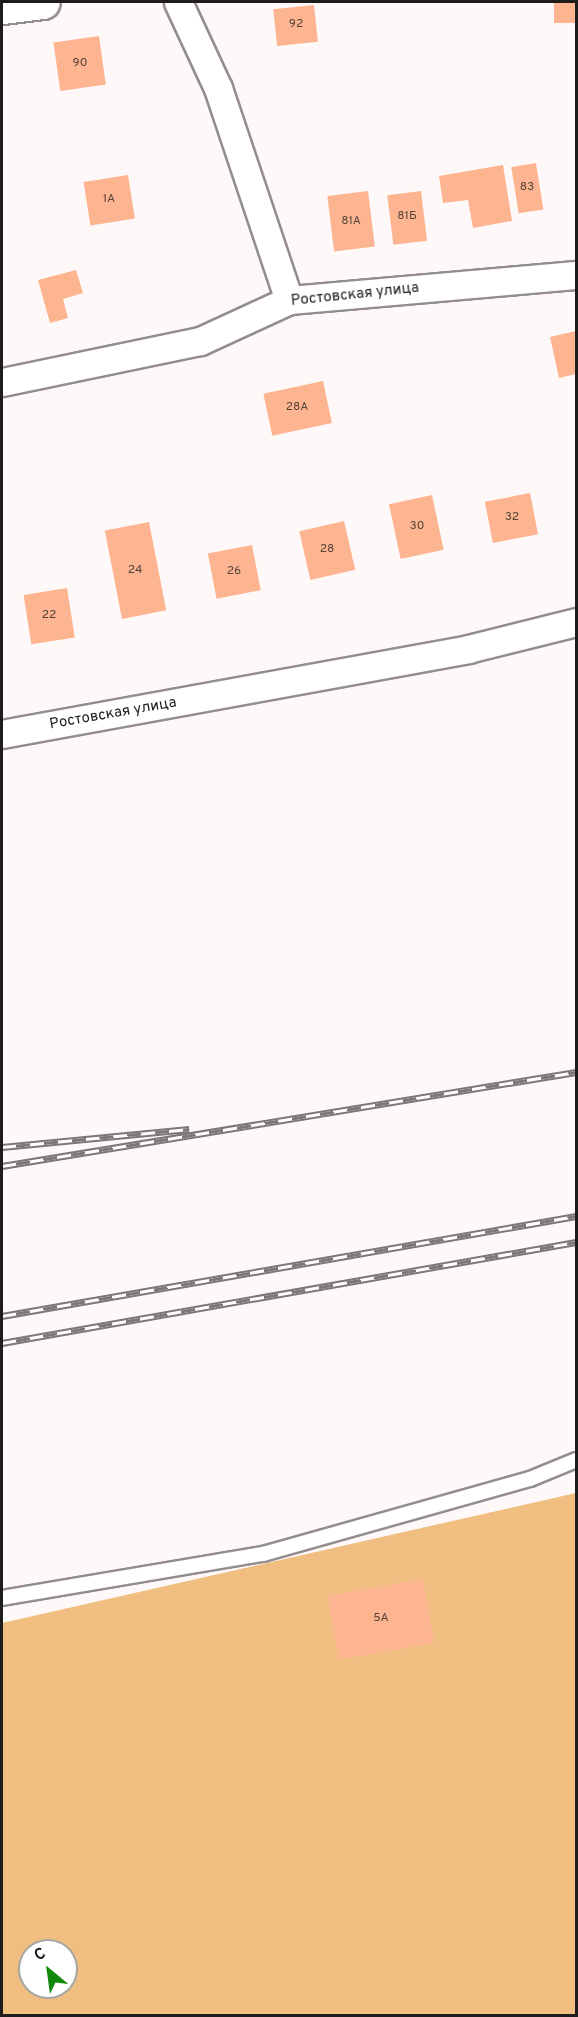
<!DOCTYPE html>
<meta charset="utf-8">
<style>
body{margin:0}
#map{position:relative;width:578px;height:2017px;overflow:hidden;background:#fff8f8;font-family:Overpass,sans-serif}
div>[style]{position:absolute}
.green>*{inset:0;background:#f0be81}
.building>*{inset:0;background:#fdb591;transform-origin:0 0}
.roads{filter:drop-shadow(2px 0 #948d8d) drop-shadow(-2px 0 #948d8d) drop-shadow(0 2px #948d8d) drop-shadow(0 -2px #948d8d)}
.service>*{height:14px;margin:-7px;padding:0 7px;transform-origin:7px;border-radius:7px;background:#fff}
.minor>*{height:27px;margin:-13.5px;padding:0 13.5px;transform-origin:13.5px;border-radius:13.5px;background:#fff}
.secondary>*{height:33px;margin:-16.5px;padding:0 16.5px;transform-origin:16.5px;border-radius:16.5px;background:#fff}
.rail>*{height:7px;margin-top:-3.5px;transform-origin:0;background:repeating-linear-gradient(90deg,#fff 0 14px,#7c7877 0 28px);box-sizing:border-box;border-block:2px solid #7c7877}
span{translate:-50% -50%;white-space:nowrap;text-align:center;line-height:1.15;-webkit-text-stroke:6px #fff;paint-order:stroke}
.number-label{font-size:12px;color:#564339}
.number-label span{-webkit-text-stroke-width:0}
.street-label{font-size:15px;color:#1f1d1c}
.frame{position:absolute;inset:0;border:3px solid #1f1d1c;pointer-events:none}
.north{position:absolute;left:18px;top:1939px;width:60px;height:60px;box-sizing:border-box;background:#fff;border:2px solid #a5a5a4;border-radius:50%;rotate:331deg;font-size:16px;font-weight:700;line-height:24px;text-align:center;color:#1f1d1c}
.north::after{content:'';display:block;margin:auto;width:21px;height:27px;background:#12890d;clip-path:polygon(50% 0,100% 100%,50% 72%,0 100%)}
</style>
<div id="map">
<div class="green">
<i style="clip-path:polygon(evenodd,576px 1493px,576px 2015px,2px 2015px,2px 1623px,576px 1493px,30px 1951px,66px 1951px,66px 1987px,30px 1987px,30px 1951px)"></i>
</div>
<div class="building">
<i style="left:554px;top:2px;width:22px;height:21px"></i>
<i style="left:314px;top:5px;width:37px;height:41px;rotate:84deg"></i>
<i style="left:99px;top:36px;width:49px;height:46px;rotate:82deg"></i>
<i style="left:536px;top:163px;width:47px;height:25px;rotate:81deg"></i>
<i style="clip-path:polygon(503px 165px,512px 221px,473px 228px,468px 200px,443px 203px,439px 176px)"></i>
<i style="left:128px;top:175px;width:44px;height:45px;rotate:81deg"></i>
<i style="left:368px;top:191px;width:56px;height:41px;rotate:83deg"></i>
<i style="left:421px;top:191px;width:50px;height:34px;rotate:83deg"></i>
<i style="clip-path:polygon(76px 270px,83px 293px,63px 299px,68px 318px,50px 323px,38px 280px)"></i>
<i style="clip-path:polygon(576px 331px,576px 374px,559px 378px,550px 337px)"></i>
<i style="left:323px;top:381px;width:43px;height:61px;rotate:78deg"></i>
<i style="left:530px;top:493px;width:42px;height:46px;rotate:79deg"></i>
<i style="left:432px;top:495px;width:56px;height:44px;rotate:78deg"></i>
<i style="left:344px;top:521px;width:50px;height:46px;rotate:77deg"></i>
<i style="left:149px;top:522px;width:90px;height:45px;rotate:79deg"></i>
<i style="left:252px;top:545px;width:46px;height:45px;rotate:79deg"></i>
<i style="left:67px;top:588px;width:50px;height:44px;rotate:81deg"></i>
<i style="left:423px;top:1579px;width:65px;height:97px;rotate:80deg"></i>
</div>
<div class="roads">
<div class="service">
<i style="left:2px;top:1598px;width:265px;rotate:-9.6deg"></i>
<i style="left:263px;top:1554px;width:277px;rotate:-15.7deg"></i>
<i style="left:530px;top:1479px;width:50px;rotate:-22.4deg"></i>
</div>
<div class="minor">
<i style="left:178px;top:2px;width:95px;rotate:65.1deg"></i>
<i style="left:218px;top:88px;width:224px;rotate:71.5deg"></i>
<i style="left:2px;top:382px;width:202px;rotate:-11.7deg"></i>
<i style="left:200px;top:341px;width:98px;rotate:-24.7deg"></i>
<i style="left:289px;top:300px;width:288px;rotate:-5deg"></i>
<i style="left:2px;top:734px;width:474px;rotate:-10.3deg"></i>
<i style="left:468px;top:649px;width:111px;rotate:-14deg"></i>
</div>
<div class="secondary">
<i style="left:2px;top:7px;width:41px;rotate:-7deg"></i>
</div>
</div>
<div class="rail">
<i style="left:2px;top:1147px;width:188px;rotate:-5.5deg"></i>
<i style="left:2px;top:1166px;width:582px;rotate:-9.3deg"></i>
<i style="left:2px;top:1316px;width:583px;rotate:-9.88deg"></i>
<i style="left:2px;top:1343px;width:583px;rotate:-9.98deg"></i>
</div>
<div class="number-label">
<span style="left:296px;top:25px">92</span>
<span style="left:80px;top:64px">90</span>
<span style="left:527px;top:188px">83</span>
<span style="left:109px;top:200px">1А</span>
<span style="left:407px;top:217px">81Б</span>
<span style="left:351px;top:222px">81А</span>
<span style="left:297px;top:408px">28А</span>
<span style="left:512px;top:518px">32</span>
<span style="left:417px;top:527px">30</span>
<span style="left:327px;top:550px">28</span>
<span style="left:135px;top:571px">24</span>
<span style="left:234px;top:572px">26</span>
<span style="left:49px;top:616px">22</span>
<span style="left:381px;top:1619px">5А</span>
</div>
<div class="street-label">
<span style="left:355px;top:295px;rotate:-6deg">Ростовская улица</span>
<span style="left:113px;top:714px;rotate:-10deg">Ростовская улица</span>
</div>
<div class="frame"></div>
<div class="north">С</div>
</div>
